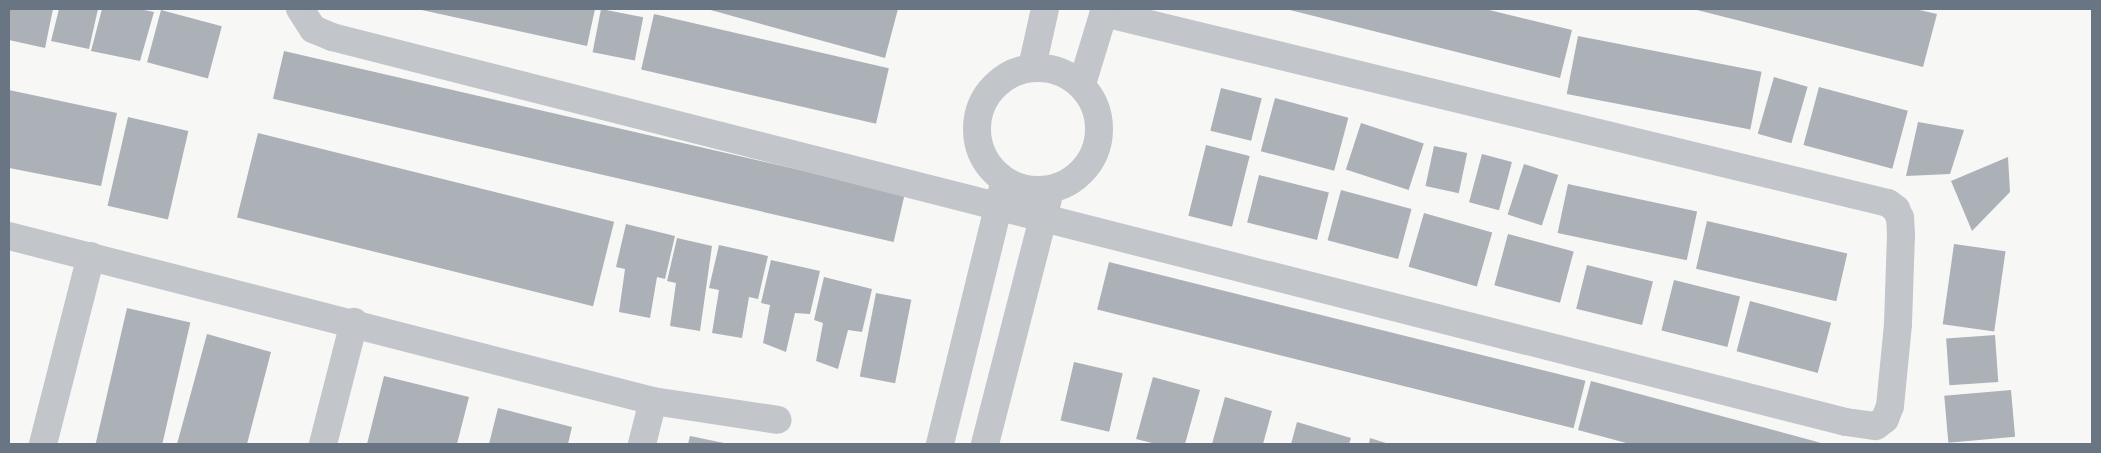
<!DOCTYPE html>
<style>
body{margin:0}
#map{position:relative;width:2101px;height:453px;overflow:hidden;background:#f7f8f6;font-family:Rubik,sans-serif}
div>[style]{position:absolute}
.building>*{inset:0;background:#acb1b7;transform-origin:0 0}
.street>*{height:28px;margin:-14px;padding:0 14px;transform-origin:14px;border-radius:14px;background:#c2c5c9}
.street>.ring{margin:-14px;padding:0;box-sizing:content-box;background:none;border:28px solid #c2c5c9;border-radius:50%}
span{translate:-50% -50%;white-space:nowrap;text-align:center;line-height:1.15;-webkit-text-stroke:5px #fff;paint-order:stroke}
.frame{position:absolute;inset:0;border:10px solid #6a7583;pointer-events:none}
</style>
<div id="map">
<div class="building">
<i style="clip-path:polygon(9px 9px,53px 9px,45px 48px,9px 40px)"></i>
<i style="clip-path:polygon(59px 9px,98px 9px,89px 49px,51px 41px)"></i>
<i style="clip-path:polygon(102px 9px,139px 9px,154px 12px,140px 61px,91px 51px)"></i>
<i style="clip-path:polygon(417px 9px,595px 9px,587px 46px)"></i>
<i style="left:601px;top:9px;width:43px;height:44px;rotate:11deg"></i>
<i style="clip-path:polygon(707px 9px,898px 9px,885px 58px)"></i>
<i style="clip-path:polygon(1286px 9px,1485px 9px,1572px 30px,1560px 78px)"></i>
<i style="clip-path:polygon(1693px 9px,1915px 9px,1937px 14px,1923px 67px)"></i>
<i style="left:161px;top:10px;width:63px;height:54px;rotate:15deg"></i>
<i style="left:654px;top:14px;width:241px;height:57px;rotate:13deg"></i>
<i style="left:1578px;top:36px;width:187px;height:59px;rotate:11deg"></i>
<i style="left:284px;top:51px;width:637px;height:49px;rotate:13deg"></i>
<i style="left:1774px;top:77px;width:35px;height:59px;rotate:16deg"></i>
<i style="left:1819px;top:87px;width:92px;height:60px;rotate:15deg"></i>
<i style="left:1221px;top:88px;width:42px;height:44px;rotate:14deg"></i>
<i style="clip-path:polygon(9px 90px,117px 113px,101px 186px,9px 168px)"></i>
<i style="left:1275px;top:98px;width:76px;height:55px;rotate:15deg"></i>
<i style="left:128px;top:117px;width:62px;height:91px;rotate:13deg"></i>
<i style="clip-path:polygon(1918px 122px,1964px 130px,1950px 174px,1906px 176px)"></i>
<i style="left:1361px;top:123px;width:66px;height:49px;rotate:18deg"></i>
<i style="left:258px;top:133px;width:367px;height:87px;rotate:14deg"></i>
<i style="left:1206px;top:145px;width:45px;height:73px;rotate:14deg"></i>
<i style="left:1434px;top:146px;width:34px;height:41px;rotate:12deg"></i>
<i style="left:1482px;top:154px;width:31px;height:50px;rotate:15deg"></i>
<i style="clip-path:polygon(2008px 157px,2010px 192px,1972px 231px,1951px 181px)"></i>
<i style="left:1524px;top:164px;width:36px;height:53px;rotate:18deg"></i>
<i style="left:1259px;top:175px;width:72px;height:49px;rotate:14deg"></i>
<i style="left:1568px;top:184px;width:132px;height:50px;rotate:12deg"></i>
<i style="left:1341px;top:190px;width:73px;height:52px;rotate:15deg"></i>
<i style="left:1424px;top:213px;width:71px;height:56px;rotate:16deg"></i>
<i style="left:1707px;top:221px;width:144px;height:49px;rotate:13deg"></i>
<i style="clip-path:polygon(626px 224px,675px 236px,665px 279px,657px 277px,650px 318px,619px 312px,625px 269px,616px 267px)"></i>
<i style="left:1508px;top:234px;width:68px;height:53px;rotate:15deg"></i>
<i style="clip-path:polygon(677px 238px,712px 246px,700px 331px,670px 326px,676px 283px,667px 281px)"></i>
<i style="left:1954px;top:244px;width:52px;height:81px;rotate:8deg"></i>
<i style="clip-path:polygon(719px 245px,768px 256px,758px 299px,749px 297px,742px 338px,712px 333px,719px 290px,709px 288px)"></i>
<i style="clip-path:polygon(771px 260px,820px 271px,810px 314px,795px 313px,786px 352px,763px 343px,770px 305px,761px 303px)"></i>
<i style="left:1109px;top:262px;width:491px;height:49px;rotate:14deg"></i>
<i style="left:1587px;top:265px;width:68px;height:45px;rotate:14deg"></i>
<i style="clip-path:polygon(824px 277px,872px 289px,862px 332px,848px 330px,838px 369px,816px 361px,823px 323px,814px 320px)"></i>
<i style="left:1674px;top:280px;width:68px;height:52px;rotate:14deg"></i>
<i style="left:876px;top:293px;width:36px;height:85px;rotate:11deg"></i>
<i style="left:1750px;top:301px;width:84px;height:52px;rotate:15deg"></i>
<i style="left:127px;top:308px;width:65px;height:139px;rotate:13deg"></i>
<i style="clip-path:polygon(207px 334px,271px 352px,247px 444px,177px 444px)"></i>
<i style="left:1995px;top:335px;width:47px;height:49px;rotate:86deg"></i>
<i style="left:1074px;top:362px;width:50px;height:60px;rotate:13deg"></i>
<i style="clip-path:polygon(384px 376px,469px 397px,457px 444px,367px 444px)"></i>
<i style="clip-path:polygon(1153px 377px,1200px 390px,1185px 444px,1156px 444px,1136px 439px)"></i>
<i style="clip-path:polygon(1591px 381px,1814px 441px,1824px 444px,1630px 444px,1578px 430px)"></i>
<i style="left:2011px;top:390px;width:47px;height:67px;rotate:85deg"></i>
<i style="clip-path:polygon(1225px 397px,1272px 411px,1263px 444px,1212px 444px)"></i>
<i style="clip-path:polygon(498px 408px,572px 427px,568px 444px,489px 444px)"></i>
<i style="clip-path:polygon(1297px 422px,1351px 438px,1349px 444px,1291px 444px)"></i>
<i style="clip-path:polygon(690px 436px,724px 443px,724px 444px,688px 444px)"></i>
<i style="clip-path:polygon(1370px 438px,1389px 444px,1369px 444px)"></i>
</div>
<div class="street">
<i style="left:300px;top:9px;width:24px;rotate:57deg"></i>
<i style="left:313px;top:29px;width:21px;rotate:23deg"></i>
<i style="left:332px;top:37px;width:1562px;rotate:14.27deg"></i>
<i style="left:1846px;top:422px;width:30px;rotate:8deg"></i>
<i style="left:1876px;top:426px;width:11px;rotate:-38deg"></i>
<i style="left:1885px;top:419px;width:14px;rotate:-69deg"></i>
<i style="left:1890px;top:406px;width:82px;rotate:-84.4deg"></i>
<i style="left:1898px;top:324px;width:89px;rotate:-88.1deg"></i>
<i style="left:1901px;top:235px;width:17px;rotate:-93deg"></i>
<i style="left:1900px;top:218px;width:10px;rotate:-114deg"></i>
<i style="left:1896px;top:209px;width:10px;rotate:-143deg"></i>
<i style="left:1888px;top:203px;width:807px;rotate:-166.38deg"></i>
<i style="left:1032px;top:67px;width:59px;rotate:-77.4deg"></i>
<i class="ring" style="left:977px;top:68px;width:94px;height:94px"></i>
<i style="left:1082px;top:84px;width:78px;rotate:-73deg"></i>
<i style="left:9px;top:236px;width:665px;rotate:14.37deg"></i>
<i style="left:653px;top:401px;width:126px;rotate:8.6deg"></i>
<i style="left:43px;top:444px;width:194px;rotate:-75.7deg"></i>
<i style="left:323px;top:444px;width:126px;rotate:-75.7deg"></i>
<i style="left:642px;top:444px;width:44px;rotate:-75.7deg"></i>
<i style="left:940px;top:444px;width:264px;rotate:-76.2deg"></i>
<i style="left:985px;top:444px;width:253px;rotate:-75.6deg"></i>
</div>
<div class="frame"></div>
</div>
